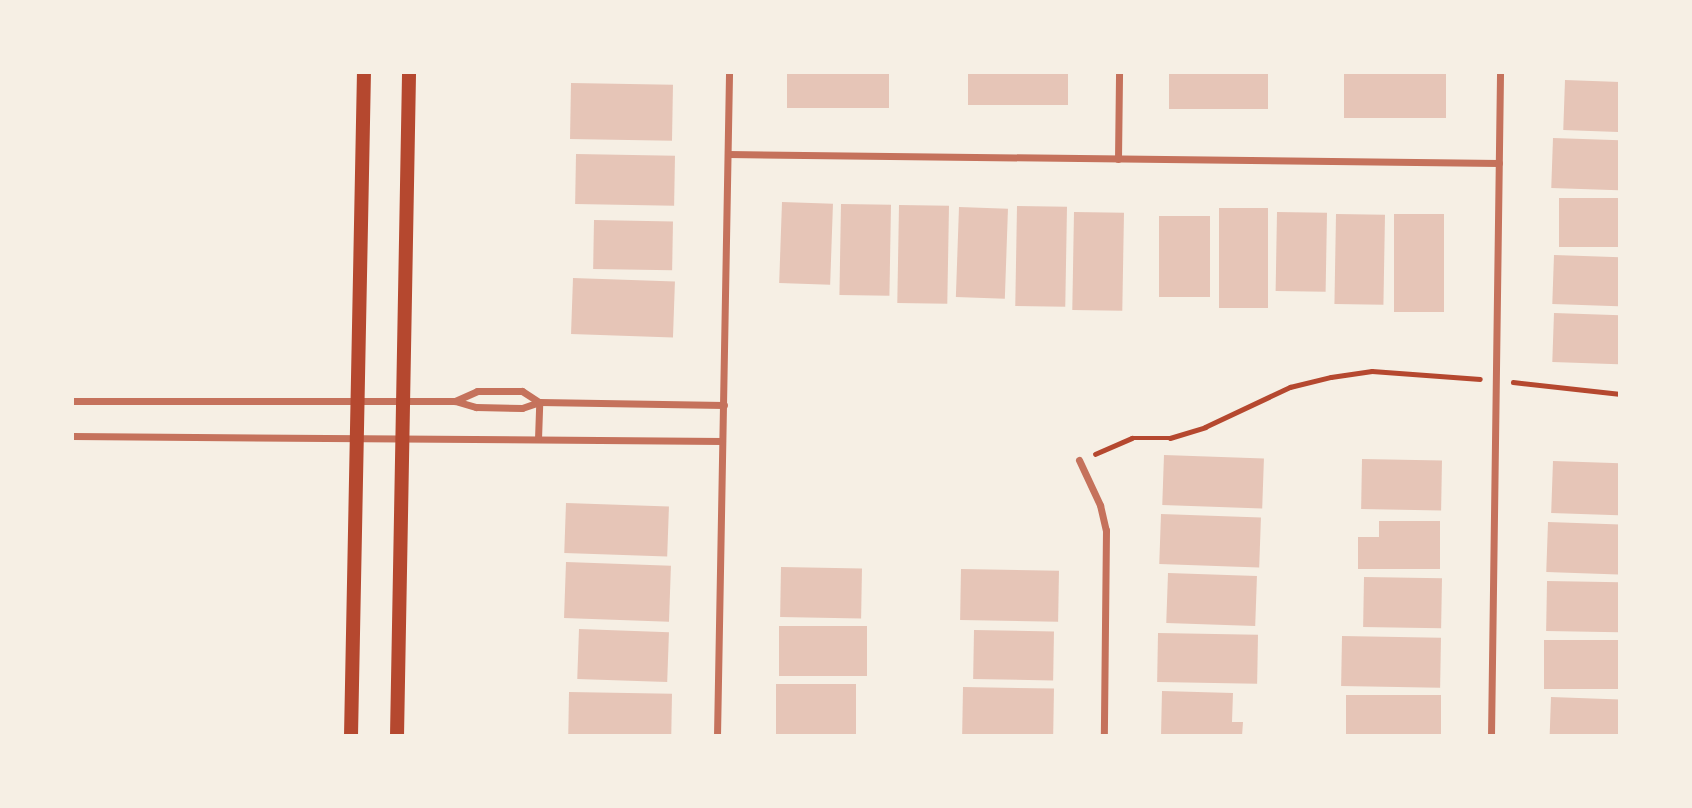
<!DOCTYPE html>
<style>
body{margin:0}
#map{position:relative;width:1692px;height:808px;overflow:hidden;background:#f6efe4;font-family:Lato,sans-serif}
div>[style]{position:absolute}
.building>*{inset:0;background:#e6c5b7;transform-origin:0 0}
.path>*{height:4.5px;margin:-2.25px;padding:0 2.25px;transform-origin:2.25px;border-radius:2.25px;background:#b5482f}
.minor>*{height:7px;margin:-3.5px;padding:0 3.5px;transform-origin:3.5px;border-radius:3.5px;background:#c5725c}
.secondary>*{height:14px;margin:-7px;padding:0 7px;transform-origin:7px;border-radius:7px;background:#b5482f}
span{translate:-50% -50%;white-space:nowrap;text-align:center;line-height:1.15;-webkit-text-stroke:7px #f6efe4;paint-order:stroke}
.frame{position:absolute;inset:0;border:74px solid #f6efe4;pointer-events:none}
</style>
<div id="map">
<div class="building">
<i style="left:787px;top:72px;width:102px;height:36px"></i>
<i style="left:968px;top:72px;width:100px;height:33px"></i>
<i style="left:1169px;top:72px;width:99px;height:37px"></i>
<i style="left:1344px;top:72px;width:102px;height:46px"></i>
<i style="left:1565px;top:80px;width:55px;height:50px;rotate:2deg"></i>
<i style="left:571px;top:83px;width:102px;height:56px;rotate:1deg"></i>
<i style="left:1553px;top:138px;width:67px;height:50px;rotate:2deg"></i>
<i style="left:576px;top:154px;width:99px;height:50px;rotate:1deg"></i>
<i style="left:1559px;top:198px;width:61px;height:49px"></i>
<i style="left:782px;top:202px;width:51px;height:81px;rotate:2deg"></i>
<i style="left:841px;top:204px;width:50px;height:91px;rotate:1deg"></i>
<i style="left:899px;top:205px;width:50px;height:98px;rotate:1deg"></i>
<i style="left:1017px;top:206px;width:50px;height:100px;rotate:1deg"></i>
<i style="left:959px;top:207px;width:49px;height:90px;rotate:2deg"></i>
<i style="left:1219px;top:208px;width:49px;height:100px"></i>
<i style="left:1074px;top:212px;width:50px;height:98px;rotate:1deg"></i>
<i style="left:1277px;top:212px;width:50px;height:79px;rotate:1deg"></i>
<i style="left:1336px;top:214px;width:49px;height:90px;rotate:1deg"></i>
<i style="left:1394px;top:214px;width:50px;height:98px"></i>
<i style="left:1159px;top:216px;width:51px;height:81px"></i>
<i style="left:594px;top:220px;width:79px;height:49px;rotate:1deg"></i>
<i style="left:1554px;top:255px;width:66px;height:49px;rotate:2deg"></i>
<i style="left:573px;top:278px;width:102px;height:56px;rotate:2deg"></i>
<i style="left:1554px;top:313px;width:66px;height:49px;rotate:2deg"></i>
<i style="left:1164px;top:455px;width:100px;height:50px;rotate:2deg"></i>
<i style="left:1362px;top:459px;width:80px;height:50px;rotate:1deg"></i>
<i style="left:1553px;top:461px;width:67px;height:52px;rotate:2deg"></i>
<i style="left:566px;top:503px;width:103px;height:50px;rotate:2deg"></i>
<i style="left:1161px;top:514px;width:100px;height:50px;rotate:2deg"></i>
<i style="clip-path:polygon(1379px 521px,1440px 521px,1440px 569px,1358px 569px,1358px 537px,1379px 537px)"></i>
<i style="left:1548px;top:522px;width:72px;height:50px;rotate:2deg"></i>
<i style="left:566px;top:562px;width:105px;height:56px;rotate:2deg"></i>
<i style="left:781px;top:567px;width:81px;height:50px;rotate:1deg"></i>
<i style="left:961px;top:569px;width:98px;height:51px;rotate:1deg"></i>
<i style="left:1168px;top:573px;width:89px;height:50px;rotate:2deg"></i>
<i style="left:1364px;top:577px;width:78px;height:50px;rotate:1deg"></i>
<i style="left:1547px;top:581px;width:73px;height:50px;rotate:1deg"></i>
<i style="left:779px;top:626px;width:88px;height:50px"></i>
<i style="left:579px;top:629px;width:90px;height:50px;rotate:2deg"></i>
<i style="left:974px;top:630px;width:80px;height:49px;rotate:1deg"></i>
<i style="left:1158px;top:633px;width:100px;height:49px;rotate:1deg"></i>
<i style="left:1342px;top:636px;width:99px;height:50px;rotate:1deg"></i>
<i style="left:1544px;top:640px;width:76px;height:49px"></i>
<i style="left:776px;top:684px;width:80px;height:50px"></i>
<i style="left:963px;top:687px;width:91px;height:49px;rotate:1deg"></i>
<i style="clip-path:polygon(1162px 691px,1233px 693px,1232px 722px,1243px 722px,1242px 736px,1161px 736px)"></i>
<i style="left:569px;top:692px;width:103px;height:44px;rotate:1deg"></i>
<i style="left:1346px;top:695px;width:95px;height:41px"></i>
<i style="left:1551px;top:697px;width:69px;height:39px;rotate:2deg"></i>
</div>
<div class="path">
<i style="left:1513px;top:382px;width:108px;rotate:6.4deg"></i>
<i style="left:1095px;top:454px;width:40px;rotate:-23.4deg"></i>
<i style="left:1132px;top:438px;width:38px"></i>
<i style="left:1170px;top:438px;width:37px;rotate:-17deg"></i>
<i style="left:1205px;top:427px;width:94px;rotate:-25.2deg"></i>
<i style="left:1290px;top:387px;width:42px;rotate:-13.7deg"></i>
<i style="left:1331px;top:377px;width:41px;rotate:-8.3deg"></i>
<i style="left:1372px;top:371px;width:108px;rotate:4.2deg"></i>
</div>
<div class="minor">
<i style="left:728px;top:154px;width:771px;rotate:0.67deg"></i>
<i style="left:1118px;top:159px;width:87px;rotate:-89.3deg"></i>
<i style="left:72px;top:401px;width:383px"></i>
<i style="left:455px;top:401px;width:22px;rotate:16deg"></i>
<i style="left:476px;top:407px;width:46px;rotate:1.2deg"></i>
<i style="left:522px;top:408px;width:18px;rotate:-19deg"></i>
<i style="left:539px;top:402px;width:185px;rotate:0.9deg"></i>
<i style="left:455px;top:401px;width:24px;rotate:-24deg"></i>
<i style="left:477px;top:391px;width:45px"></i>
<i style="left:522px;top:391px;width:20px;rotate:33deg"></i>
<i style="left:72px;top:436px;width:650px;rotate:0.44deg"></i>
<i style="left:538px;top:439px;width:37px;rotate:-88deg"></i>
<i style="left:1079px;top:460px;width:50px;rotate:65deg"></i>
<i style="left:1100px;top:505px;width:26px;rotate:77deg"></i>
<i style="left:1106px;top:530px;width:206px;rotate:90.6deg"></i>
<i style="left:717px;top:736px;width:664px;rotate:-88.96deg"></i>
<i style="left:1491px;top:736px;width:664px;rotate:-89.22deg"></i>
</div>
<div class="secondary">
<i style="left:351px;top:736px;width:664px;rotate:-88.88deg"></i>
<i style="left:397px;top:736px;width:664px;rotate:-88.96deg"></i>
</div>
<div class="frame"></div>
</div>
